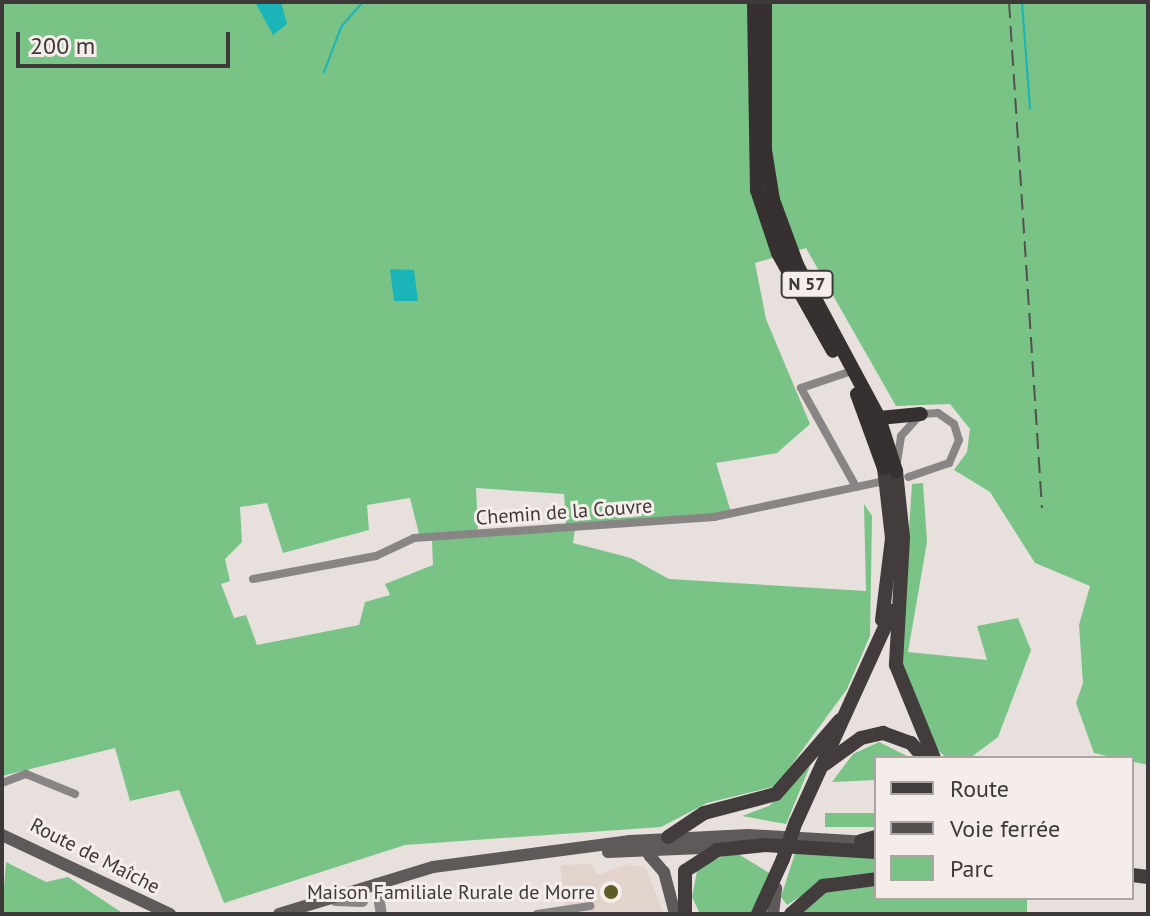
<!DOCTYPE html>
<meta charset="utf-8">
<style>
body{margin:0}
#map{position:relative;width:1150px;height:916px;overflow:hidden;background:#e7e0dc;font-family:"PT Sans",sans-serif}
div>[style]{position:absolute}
.built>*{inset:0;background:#e2d4cc}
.green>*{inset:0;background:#79c387;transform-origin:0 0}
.water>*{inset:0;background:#1ab4b9}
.stream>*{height:2px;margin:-1px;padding:0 1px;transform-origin:1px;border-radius:1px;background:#1ab4b9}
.minor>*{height:8px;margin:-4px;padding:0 4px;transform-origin:4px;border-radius:4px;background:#898585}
.tertiary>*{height:11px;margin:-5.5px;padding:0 5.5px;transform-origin:5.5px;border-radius:5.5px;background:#898585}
.secondary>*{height:12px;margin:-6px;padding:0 6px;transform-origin:6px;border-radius:6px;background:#5f5a5a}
.primary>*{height:14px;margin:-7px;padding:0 7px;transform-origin:7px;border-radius:7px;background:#423c3c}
.trunk>*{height:14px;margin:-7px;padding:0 7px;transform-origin:7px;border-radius:7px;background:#363030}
.rail>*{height:2px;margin-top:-1px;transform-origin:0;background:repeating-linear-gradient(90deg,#54504f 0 16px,transparent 0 24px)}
.primary-bridge>*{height:14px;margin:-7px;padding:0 7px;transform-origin:7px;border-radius:7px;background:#423c3c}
.dots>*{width:22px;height:22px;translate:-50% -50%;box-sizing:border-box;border:4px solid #f4edea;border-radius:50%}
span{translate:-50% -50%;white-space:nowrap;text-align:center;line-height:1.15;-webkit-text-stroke:6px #f4edea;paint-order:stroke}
.shield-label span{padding:2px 6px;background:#f4edea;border:2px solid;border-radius:6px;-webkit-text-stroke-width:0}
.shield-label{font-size:18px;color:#3c3938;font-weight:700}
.street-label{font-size:20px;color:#3c3938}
.poi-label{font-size:20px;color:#3c3938}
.right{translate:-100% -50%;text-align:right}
.frame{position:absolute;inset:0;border:4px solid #3c3938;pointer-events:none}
.legend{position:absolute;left:874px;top:756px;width:260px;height:144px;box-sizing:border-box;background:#f4edea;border:2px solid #aaa5a3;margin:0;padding:10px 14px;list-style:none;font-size:24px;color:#3c3938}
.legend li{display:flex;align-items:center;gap:16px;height:40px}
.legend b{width:40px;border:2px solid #aaa5a3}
.scale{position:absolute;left:16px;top:32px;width:214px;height:36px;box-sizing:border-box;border:4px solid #3c3938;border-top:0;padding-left:10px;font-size:24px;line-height:28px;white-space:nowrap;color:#3c3938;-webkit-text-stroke:6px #f4edea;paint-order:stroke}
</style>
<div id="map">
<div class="built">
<i style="clip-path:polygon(591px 864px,597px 875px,628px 864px,646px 868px,664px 914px,557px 914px,566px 912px,560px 865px)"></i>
</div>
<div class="green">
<i style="clip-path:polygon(evenodd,2px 2px,1148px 2px,1148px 765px,1094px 753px,1076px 703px,1083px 683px,1079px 625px,1090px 586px,1035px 563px,990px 492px,954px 470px,967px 452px,970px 429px,950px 404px,896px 406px,806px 248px,755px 263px,766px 319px,810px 424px,777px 453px,716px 463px,731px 512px,575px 529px,573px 543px,631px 558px,669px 579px,866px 591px,864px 504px,872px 516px,870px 636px,847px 689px,776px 786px,707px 803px,661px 827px,405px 845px,224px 903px,179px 790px,130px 801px,115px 748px,2px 776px,2px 2px,476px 488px,564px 494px,566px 525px,478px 530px,476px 488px,2px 2px,410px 498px,419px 534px,432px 541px,433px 565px,385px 584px,390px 595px,365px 602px,359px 625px,257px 645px,246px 615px,234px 618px,221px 584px,230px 581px,225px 559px,242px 542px,240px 507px,267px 503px,283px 553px,369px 530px,367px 505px,410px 498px)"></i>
<i style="clip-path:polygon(923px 483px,927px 542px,908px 652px,987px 660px,977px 626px,1018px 618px,1031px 650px,998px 737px,970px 758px,947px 758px,934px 747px,900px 665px,912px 484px)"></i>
<i style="clip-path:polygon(879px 742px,911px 758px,876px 758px,876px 780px,832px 782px,853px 754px)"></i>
<i style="clip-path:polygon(810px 766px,786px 824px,742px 816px,769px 806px)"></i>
<i style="left:876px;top:813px;width:14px;height:51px;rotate:90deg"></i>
<i style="clip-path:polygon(735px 852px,771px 874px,758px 904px,750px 914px,700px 914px,692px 897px,698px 866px)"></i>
<i style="clip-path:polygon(795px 853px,876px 857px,876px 872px,829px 878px,787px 905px,781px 897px)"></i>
<i style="clip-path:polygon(6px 862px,46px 882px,68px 877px,124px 914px,2px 914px)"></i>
<i style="clip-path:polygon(876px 886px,876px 898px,1027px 898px,1027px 914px,798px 914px,823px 893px)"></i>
</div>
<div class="water">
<i style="clip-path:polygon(255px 2px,281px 2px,287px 24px,273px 35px)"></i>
<i style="clip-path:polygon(390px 269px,414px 270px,418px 301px,394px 301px)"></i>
</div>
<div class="stream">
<i style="left:1022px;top:2px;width:107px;rotate:85.7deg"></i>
<i style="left:324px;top:72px;width:48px;rotate:-69.3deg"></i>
<i style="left:341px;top:27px;width:33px;rotate:-49deg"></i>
</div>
<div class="minor">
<i style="left:846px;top:373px;width:47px;rotate:161.6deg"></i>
<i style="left:801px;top:388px;width:113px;rotate:60.9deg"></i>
<i style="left:897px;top:462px;width:26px;rotate:-81deg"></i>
<i style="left:901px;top:436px;width:30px;rotate:-48deg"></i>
<i style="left:921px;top:414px;width:17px;rotate:-3deg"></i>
<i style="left:938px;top:413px;width:19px;rotate:35deg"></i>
<i style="left:954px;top:424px;width:17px;rotate:73deg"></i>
<i style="left:959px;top:440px;width:25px;rotate:113deg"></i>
<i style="left:949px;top:463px;width:43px;rotate:161.1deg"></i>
<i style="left:253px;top:579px;width:125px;rotate:-10.6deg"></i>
<i style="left:376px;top:556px;width:42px;rotate:-25.3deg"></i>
<i style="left:414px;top:538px;width:301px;rotate:-4deg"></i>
<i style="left:714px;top:517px;width:170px;rotate:-11.9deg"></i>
<i style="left:2px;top:783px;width:26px;rotate:-21deg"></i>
<i style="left:26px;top:774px;width:53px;rotate:22.2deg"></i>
<i style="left:537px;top:914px;width:54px;rotate:-8.6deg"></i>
</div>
<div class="tertiary">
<i style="left:376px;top:883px;width:31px;rotate:81deg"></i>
<i style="left:335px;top:900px;width:27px;rotate:2deg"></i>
</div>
<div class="secondary">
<i style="left:2px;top:835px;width:186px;rotate:25.2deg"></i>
<i style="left:608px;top:852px;width:117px;rotate:-2.4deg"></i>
<i style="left:649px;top:855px;width:23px;rotate:49deg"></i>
<i style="left:664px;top:872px;width:43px;rotate:75.3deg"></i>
<i style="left:279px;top:914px;width:161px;rotate:-17deg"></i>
<i style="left:433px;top:867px;width:199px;rotate:-7.5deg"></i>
<i style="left:630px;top:841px;width:118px;rotate:-2.9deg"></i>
<i style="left:748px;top:835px;width:121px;rotate:3.3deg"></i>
<i style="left:773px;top:914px;width:26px;rotate:-83deg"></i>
</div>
<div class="primary">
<i style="left:896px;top:471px;width:67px;rotate:84deg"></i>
<i style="left:903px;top:538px;width:127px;rotate:93.2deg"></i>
<i style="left:896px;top:665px;width:100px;rotate:67.8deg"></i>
<i style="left:882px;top:620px;width:83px;rotate:-83deg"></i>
<i style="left:892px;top:538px;width:70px;rotate:-96.5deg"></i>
<i style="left:825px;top:764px;width:44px;rotate:-35.8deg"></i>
<i style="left:861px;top:738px;width:23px;rotate:-13deg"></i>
<i style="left:883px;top:733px;width:30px;rotate:20deg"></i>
<i style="left:911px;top:743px;width:20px;rotate:49deg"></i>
<i style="left:796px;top:822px;width:232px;rotate:-65.5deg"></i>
<i style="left:668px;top:837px;width:43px;rotate:-33.7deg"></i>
<i style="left:704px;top:813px;width:74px;rotate:-14.8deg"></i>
<i style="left:776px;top:794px;width:98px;rotate:-49.1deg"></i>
<i style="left:861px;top:841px;width:16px;rotate:-15deg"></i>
<i style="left:1132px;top:875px;width:16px;rotate:7deg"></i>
<i style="left:685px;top:914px;width:43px;rotate:-90deg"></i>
<i style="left:685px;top:871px;width:38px;rotate:-33deg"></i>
<i style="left:717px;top:850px;width:48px;rotate:-5.9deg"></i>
<i style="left:765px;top:845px;width:111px;rotate:3.6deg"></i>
<i style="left:758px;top:914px;width:60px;rotate:-65.6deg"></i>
<i style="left:791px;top:914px;width:43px;rotate:-41.2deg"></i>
<i style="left:823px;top:886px;width:53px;rotate:-7.5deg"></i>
</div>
<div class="trunk">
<i style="left:754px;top:2px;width:188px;rotate:89.1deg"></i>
<i style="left:757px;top:190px;width:66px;rotate:71.6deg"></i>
<i style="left:778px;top:253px;width:112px;rotate:60.7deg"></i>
<i style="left:765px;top:2px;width:148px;rotate:90deg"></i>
<i style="left:765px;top:150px;width:51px;rotate:80.9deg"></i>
<i style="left:773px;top:200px;width:69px;rotate:69.7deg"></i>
<i style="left:797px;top:265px;width:174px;rotate:61.8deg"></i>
<i style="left:879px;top:418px;width:56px;rotate:72.2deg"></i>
<i style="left:857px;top:394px;width:79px;rotate:70deg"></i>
<i style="left:879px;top:418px;width:42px;rotate:-5.4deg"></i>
</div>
<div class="rail">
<i style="left:1009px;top:2px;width:507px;rotate:86.27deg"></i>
</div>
<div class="primary-bridge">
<i style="left:783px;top:859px;width:39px;rotate:-71deg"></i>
</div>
<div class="dots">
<i style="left:611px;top:892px;background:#5f5b27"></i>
</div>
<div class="shield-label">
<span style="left:807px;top:284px">N 57</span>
</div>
<div class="street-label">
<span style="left:564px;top:512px;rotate:-4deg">Chemin de la Couvre</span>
<span style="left:95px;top:856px;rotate:27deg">Route de Maîche</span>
</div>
<div class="poi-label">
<span class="right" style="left:595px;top:892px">Maison Familiale Rurale de Morre</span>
</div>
<div class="frame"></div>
<ul class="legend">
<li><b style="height:10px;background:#423c3c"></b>Route</li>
<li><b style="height:10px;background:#54504f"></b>Voie ferrée</li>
<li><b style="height:22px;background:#79c387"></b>Parc</li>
</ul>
<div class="scale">200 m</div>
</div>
